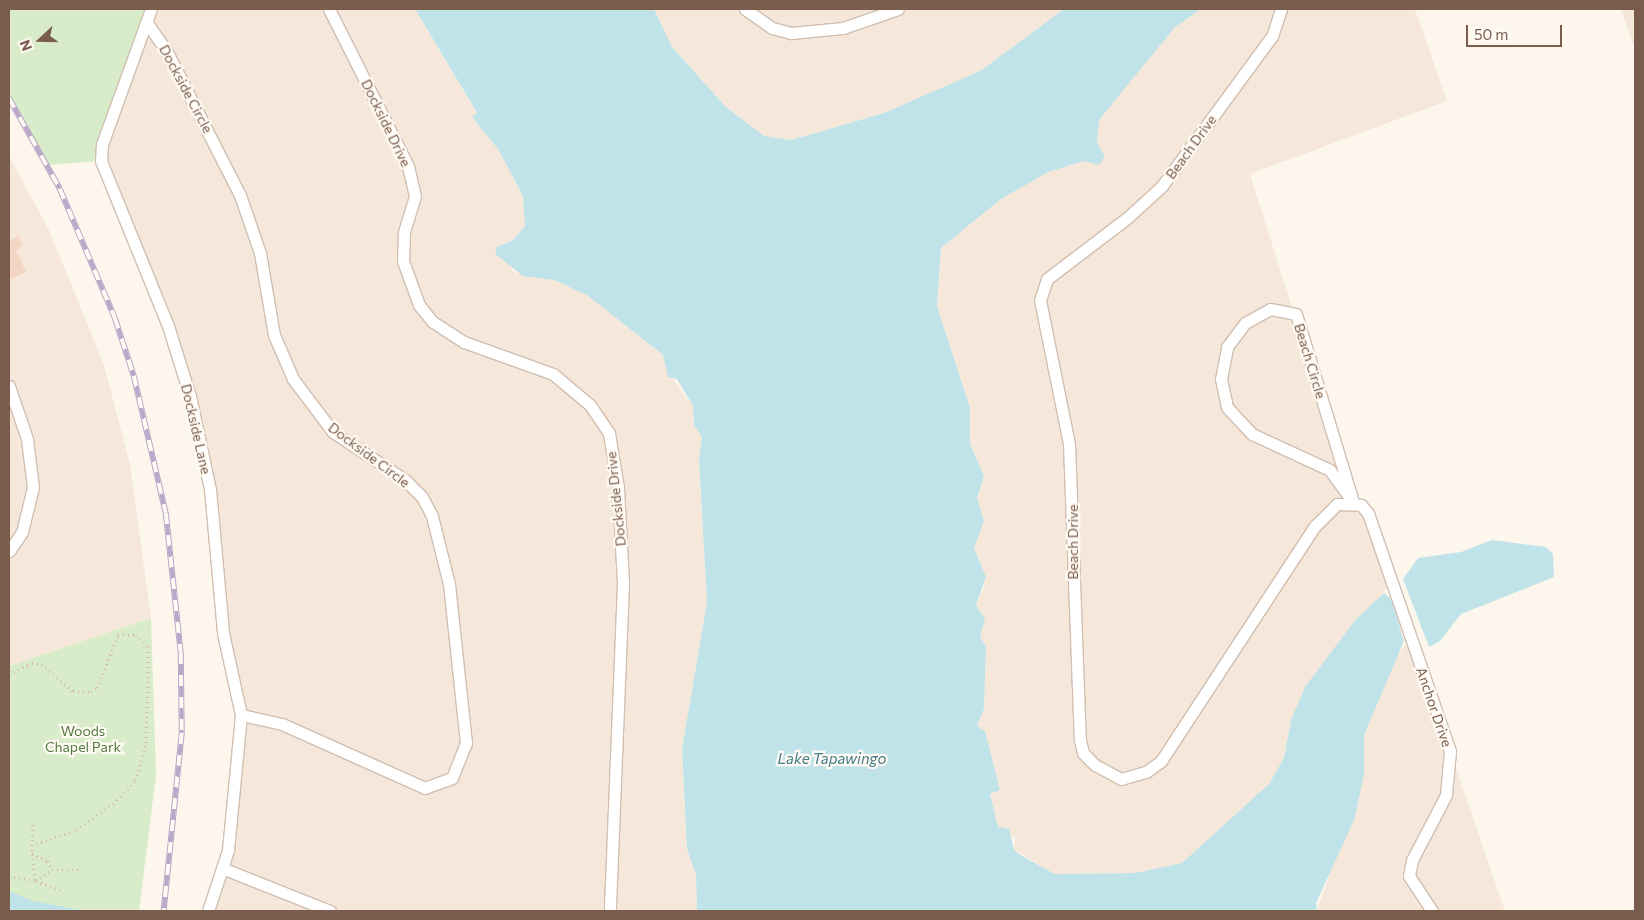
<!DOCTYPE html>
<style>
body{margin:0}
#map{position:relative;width:1644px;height:920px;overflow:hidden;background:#fdf6ec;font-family:Commissioner,sans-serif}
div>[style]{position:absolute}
.residential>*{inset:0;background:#f5e8da}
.green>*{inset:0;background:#d8ecc9}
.water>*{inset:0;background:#bfe3e8}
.building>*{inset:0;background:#f3d5c3}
.path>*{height:2.5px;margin-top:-1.25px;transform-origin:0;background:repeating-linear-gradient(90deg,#d9b8a5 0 1px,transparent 0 5px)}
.roads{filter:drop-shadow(1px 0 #d1beb0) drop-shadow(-1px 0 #d1beb0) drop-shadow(0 1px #d1beb0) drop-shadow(0 -1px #d1beb0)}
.street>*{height:11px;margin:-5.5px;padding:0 5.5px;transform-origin:5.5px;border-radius:5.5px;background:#fff}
.rail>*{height:5.5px;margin-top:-2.75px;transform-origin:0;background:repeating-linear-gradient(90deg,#fffaf3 0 11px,#b9a8c9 0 22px);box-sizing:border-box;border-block:1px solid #b9a8c9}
span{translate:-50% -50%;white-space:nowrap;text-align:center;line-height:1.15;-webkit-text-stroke:4.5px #fffaf3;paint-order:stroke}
.street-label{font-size:14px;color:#7a5c4d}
.park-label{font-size:14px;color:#537a41}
.water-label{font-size:15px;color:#437c86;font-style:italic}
.frame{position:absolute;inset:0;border:10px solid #7a5c4d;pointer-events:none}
.north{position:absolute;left:15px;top:15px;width:50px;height:50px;-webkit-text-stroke:4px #fffaf3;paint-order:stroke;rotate:249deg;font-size:14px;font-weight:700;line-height:20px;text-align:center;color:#7a5c4d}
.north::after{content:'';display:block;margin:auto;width:18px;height:22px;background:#7a5c4d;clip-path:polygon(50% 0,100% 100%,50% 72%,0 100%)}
.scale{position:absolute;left:1466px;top:25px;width:96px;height:22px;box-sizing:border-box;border:2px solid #7a5c4d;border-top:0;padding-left:6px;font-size:15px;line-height:18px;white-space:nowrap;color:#7a5c4d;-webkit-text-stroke:4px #fffaf3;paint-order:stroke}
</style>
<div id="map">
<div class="residential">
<i style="clip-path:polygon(151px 9px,415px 9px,477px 114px,472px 117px,498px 149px,523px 196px,525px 226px,513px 240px,501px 244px,513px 272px,554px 280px,587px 295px,663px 355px,671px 377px,693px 406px,694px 425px,702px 437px,699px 460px,707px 602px,682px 749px,687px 849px,696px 875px,697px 911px,208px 911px,224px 869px,241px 715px,231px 679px,210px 489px,168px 326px,102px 161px)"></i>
<i style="clip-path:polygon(654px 9px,1064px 9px,980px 71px,884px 113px,791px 140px,764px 136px,725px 106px,672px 47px)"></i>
<i style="clip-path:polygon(1201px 9px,1415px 9px,1447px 101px,1250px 174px,1353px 502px,1361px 505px,1391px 582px,1291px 720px,1284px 758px,1269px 784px,1202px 848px,1182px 863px,1135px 873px,1055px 874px,1014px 850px,1015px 838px,998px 827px,990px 793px,1000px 789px,985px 731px,977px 726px,984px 709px,986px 646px,980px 638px,976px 605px,985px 585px,974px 548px,983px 521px,977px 497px,984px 476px,970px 444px,970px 408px,937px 306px,941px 248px,1001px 199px,1048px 172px,1084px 161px,1097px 142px,1099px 120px,1137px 71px,1175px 27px)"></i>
<i style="clip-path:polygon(1621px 9px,1635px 9px,1635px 51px)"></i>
<i style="clip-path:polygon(9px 156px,49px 230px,104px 365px,130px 464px,151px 618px,9px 666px)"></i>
<i style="clip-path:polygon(1410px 637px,1450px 751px,1505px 911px,1317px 911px,1364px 773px,1364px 735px,1389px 669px)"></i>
</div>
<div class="green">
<i style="clip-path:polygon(9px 9px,151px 9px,101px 161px,47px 165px,9px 98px)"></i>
<i style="clip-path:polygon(151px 618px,156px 775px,139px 911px,9px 911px,9px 666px)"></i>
</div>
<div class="water">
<i style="clip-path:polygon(415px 9px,654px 9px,672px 47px,725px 106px,764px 136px,791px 140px,884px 113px,980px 71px,1064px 9px,1201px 9px,1175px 27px,1099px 120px,1097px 142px,1105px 156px,1099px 165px,1084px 161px,1048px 172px,1001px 199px,941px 248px,937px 306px,970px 408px,970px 444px,984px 476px,977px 498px,984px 521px,974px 548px,986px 577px,976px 605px,985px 619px,980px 637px,986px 646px,984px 709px,977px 726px,985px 731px,1000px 790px,990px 794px,998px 827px,1009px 829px,1014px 850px,1022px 856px,1055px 874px,1135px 873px,1182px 863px,1269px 784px,1284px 758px,1291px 720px,1305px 687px,1356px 619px,1384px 593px,1391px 599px,1404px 641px,1364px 735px,1364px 773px,1355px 818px,1316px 903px,1317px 911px,697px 911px,696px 875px,687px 849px,682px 749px,707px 602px,699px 460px,702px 437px,694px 425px,693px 406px,677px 379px,668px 377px,663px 355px,587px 295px,554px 280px,523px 276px,495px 254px,497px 247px,513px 240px,525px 226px,523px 196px,498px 149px,472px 117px,477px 113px)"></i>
<i style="clip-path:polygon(1492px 540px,1546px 547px,1553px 554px,1554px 577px,1461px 614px,1440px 641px,1429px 647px,1403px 579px,1418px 558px,1461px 552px)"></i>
<i style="clip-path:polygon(9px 891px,33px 901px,85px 911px,9px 911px)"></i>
</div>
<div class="building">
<i style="clip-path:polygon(18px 236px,23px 246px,16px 250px,26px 272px,9px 280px,9px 241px)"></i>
</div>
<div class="path">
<i style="left:9px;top:674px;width:25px;rotate:-26deg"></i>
<i style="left:32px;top:663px;width:10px;rotate:6deg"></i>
<i style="left:42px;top:664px;width:41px;rotate:41.1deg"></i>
<i style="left:73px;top:691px;width:18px;rotate:3deg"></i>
<i style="left:91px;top:692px;width:7px;rotate:-34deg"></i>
<i style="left:97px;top:688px;width:58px;rotate:-68.7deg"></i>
<i style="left:118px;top:634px;width:18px;rotate:3deg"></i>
<i style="left:136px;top:635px;width:18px;rotate:43deg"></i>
<i style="left:149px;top:647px;width:99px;rotate:91.7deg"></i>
<i style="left:146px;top:746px;width:38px;rotate:107deg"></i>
<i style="left:135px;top:782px;width:30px;rotate:134deg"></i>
<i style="left:114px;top:804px;width:47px;rotate:145.3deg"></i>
<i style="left:75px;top:831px;width:42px;rotate:160.7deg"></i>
<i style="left:33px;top:825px;width:29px;rotate:92deg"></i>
<i style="left:32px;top:854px;width:17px;rotate:24deg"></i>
<i style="left:48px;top:861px;width:10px;rotate:66deg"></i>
<i style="left:52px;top:870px;width:27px"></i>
<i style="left:32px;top:854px;width:27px;rotate:82deg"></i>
<i style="left:36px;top:881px;width:30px;rotate:21deg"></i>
<i style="left:9px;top:876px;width:27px;rotate:10deg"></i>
<i style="left:36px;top:881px;width:19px;rotate:-35deg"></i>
</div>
<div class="roads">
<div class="street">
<i style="left:151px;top:9px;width:144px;rotate:109.9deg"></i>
<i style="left:102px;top:144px;width:17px;rotate:93deg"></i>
<i style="left:101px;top:161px;width:178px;rotate:67.9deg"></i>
<i style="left:168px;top:326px;width:73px;rotate:72.6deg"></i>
<i style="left:190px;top:396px;width:95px;rotate:77.9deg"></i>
<i style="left:210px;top:489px;width:145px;rotate:84.8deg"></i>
<i style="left:223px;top:633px;width:84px;rotate:77.6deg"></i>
<i style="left:241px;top:715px;width:136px;rotate:95.5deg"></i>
<i style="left:228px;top:850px;width:64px;rotate:108.2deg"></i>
<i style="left:329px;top:9px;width:176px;rotate:63.3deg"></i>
<i style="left:408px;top:166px;width:31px;rotate:77deg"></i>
<i style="left:415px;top:196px;width:39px;rotate:107deg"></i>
<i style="left:404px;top:233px;width:28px;rotate:92deg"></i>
<i style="left:403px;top:261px;width:47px;rotate:70deg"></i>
<i style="left:419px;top:305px;width:22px;rotate:51deg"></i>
<i style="left:433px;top:322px;width:37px;rotate:33deg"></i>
<i style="left:464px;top:342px;width:95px;rotate:19.8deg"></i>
<i style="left:553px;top:374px;width:48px;rotate:40deg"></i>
<i style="left:590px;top:405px;width:34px;rotate:56deg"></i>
<i style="left:609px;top:433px;width:56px;rotate:80.7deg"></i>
<i style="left:618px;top:488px;width:95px;rotate:87deg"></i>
<i style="left:623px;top:583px;width:328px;rotate:92.3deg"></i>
<i style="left:745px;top:9px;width:33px;rotate:35deg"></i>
<i style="left:772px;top:28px;width:20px;rotate:15deg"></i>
<i style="left:791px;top:33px;width:52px;rotate:-5.5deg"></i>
<i style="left:843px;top:28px;width:58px;rotate:-19.1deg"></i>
<i style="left:1281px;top:9px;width:28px;rotate:108deg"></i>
<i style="left:1272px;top:36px;width:186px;rotate:126.3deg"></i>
<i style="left:1162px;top:186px;width:47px;rotate:137.6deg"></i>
<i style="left:1127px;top:218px;width:101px;rotate:142.7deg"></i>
<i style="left:1047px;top:279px;width:22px;rotate:108deg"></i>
<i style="left:1040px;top:300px;width:147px;rotate:78.6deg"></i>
<i style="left:1069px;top:444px;width:296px;rotate:87.9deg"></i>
<i style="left:1080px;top:740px;width:13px;rotate:77deg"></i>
<i style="left:1083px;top:753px;width:17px;rotate:45deg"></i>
<i style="left:1095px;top:765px;width:30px;rotate:28deg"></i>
<i style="left:1121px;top:779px;width:26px;rotate:-16deg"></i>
<i style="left:1146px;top:772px;width:19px;rotate:-36deg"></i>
<i style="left:1161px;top:761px;width:281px;rotate:-56.8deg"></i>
<i style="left:1315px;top:526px;width:31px;rotate:-45deg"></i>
<i style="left:1337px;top:504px;width:24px;rotate:2deg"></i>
<i style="left:1361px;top:505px;width:11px;rotate:49deg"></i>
<i style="left:1368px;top:513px;width:252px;rotate:71deg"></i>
<i style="left:1450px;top:751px;width:44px;rotate:95.2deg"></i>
<i style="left:1446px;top:795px;width:73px;rotate:117.6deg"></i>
<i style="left:1412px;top:860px;width:16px;rotate:101deg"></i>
<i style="left:1409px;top:876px;width:42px;rotate:56.7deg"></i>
<i style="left:147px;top:23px;width:33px;rotate:55deg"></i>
<i style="left:166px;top:50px;width:163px;rotate:63deg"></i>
<i style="left:240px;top:195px;width:61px;rotate:71deg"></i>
<i style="left:260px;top:253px;width:83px;rotate:80.3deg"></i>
<i style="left:274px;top:335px;width:48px;rotate:66.6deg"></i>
<i style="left:293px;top:379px;width:66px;rotate:53deg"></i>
<i style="left:333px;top:432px;width:87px;rotate:33.7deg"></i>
<i style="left:405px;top:480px;width:24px;rotate:45deg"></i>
<i style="left:422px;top:497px;width:21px;rotate:62deg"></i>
<i style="left:432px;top:516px;width:70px;rotate:76deg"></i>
<i style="left:449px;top:584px;width:160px;rotate:83.9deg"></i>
<i style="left:466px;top:743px;width:38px;rotate:112deg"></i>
<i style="left:452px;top:778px;width:29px;rotate:160deg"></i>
<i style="left:425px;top:788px;width:157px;rotate:-155.9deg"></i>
<i style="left:282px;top:724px;width:42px;rotate:-167.6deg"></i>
<i style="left:1270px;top:309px;width:26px;rotate:11deg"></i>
<i style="left:1296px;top:314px;width:196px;rotate:73.1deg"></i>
<i style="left:1353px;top:502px;width:39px;rotate:-126deg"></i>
<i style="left:1330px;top:470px;width:86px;rotate:-155.2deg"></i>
<i style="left:1252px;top:434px;width:37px;rotate:-133deg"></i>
<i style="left:1227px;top:407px;width:29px;rotate:-102deg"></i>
<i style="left:1221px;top:379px;width:33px;rotate:-79deg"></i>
<i style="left:1227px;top:347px;width:30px;rotate:-53deg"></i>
<i style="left:1245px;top:323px;width:29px;rotate:-29deg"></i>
<i style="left:9px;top:386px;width:56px;rotate:71.2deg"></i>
<i style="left:27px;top:439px;width:48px;rotate:82.9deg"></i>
<i style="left:33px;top:487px;width:46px;rotate:103.7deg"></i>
<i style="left:22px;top:532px;width:23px;rotate:124deg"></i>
<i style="left:224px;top:869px;width:114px;rotate:21.6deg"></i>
</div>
</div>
<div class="rail">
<i style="left:9px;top:98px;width:104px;rotate:60.7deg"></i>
<i style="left:60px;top:189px;width:140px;rotate:66.9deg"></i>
<i style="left:115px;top:318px;width:61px;rotate:71.9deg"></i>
<i style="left:134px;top:376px;width:141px;rotate:76.9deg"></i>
<i style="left:166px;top:513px;width:141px;rotate:83.9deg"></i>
<i style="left:181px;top:653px;width:80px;rotate:89.3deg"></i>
<i style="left:182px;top:733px;width:179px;rotate:95.8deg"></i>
</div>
<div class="street-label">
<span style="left:186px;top:89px;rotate:62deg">Dockside Circle</span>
<span style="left:386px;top:123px;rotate:64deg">Dockside Drive</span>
<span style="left:1191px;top:147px;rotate:-54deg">Beach Drive</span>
<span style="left:1310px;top:361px;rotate:73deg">Beach Circle</span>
<span style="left:196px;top:429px;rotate:77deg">Dockside Lane</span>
<span style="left:369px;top:455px;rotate:37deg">Dockside Circle</span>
<span style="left:616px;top:499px;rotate:-96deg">Dockside Drive</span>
<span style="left:1073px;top:542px;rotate:-90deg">Beach Drive</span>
<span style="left:1434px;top:707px;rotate:71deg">Anchor Drive</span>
</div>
<div class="park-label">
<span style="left:83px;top:739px">Woods<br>Chapel Park</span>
</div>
<div class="water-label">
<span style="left:832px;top:759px">Lake Tapawingo</span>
</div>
<div class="frame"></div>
<div class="north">N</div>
<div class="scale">50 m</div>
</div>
